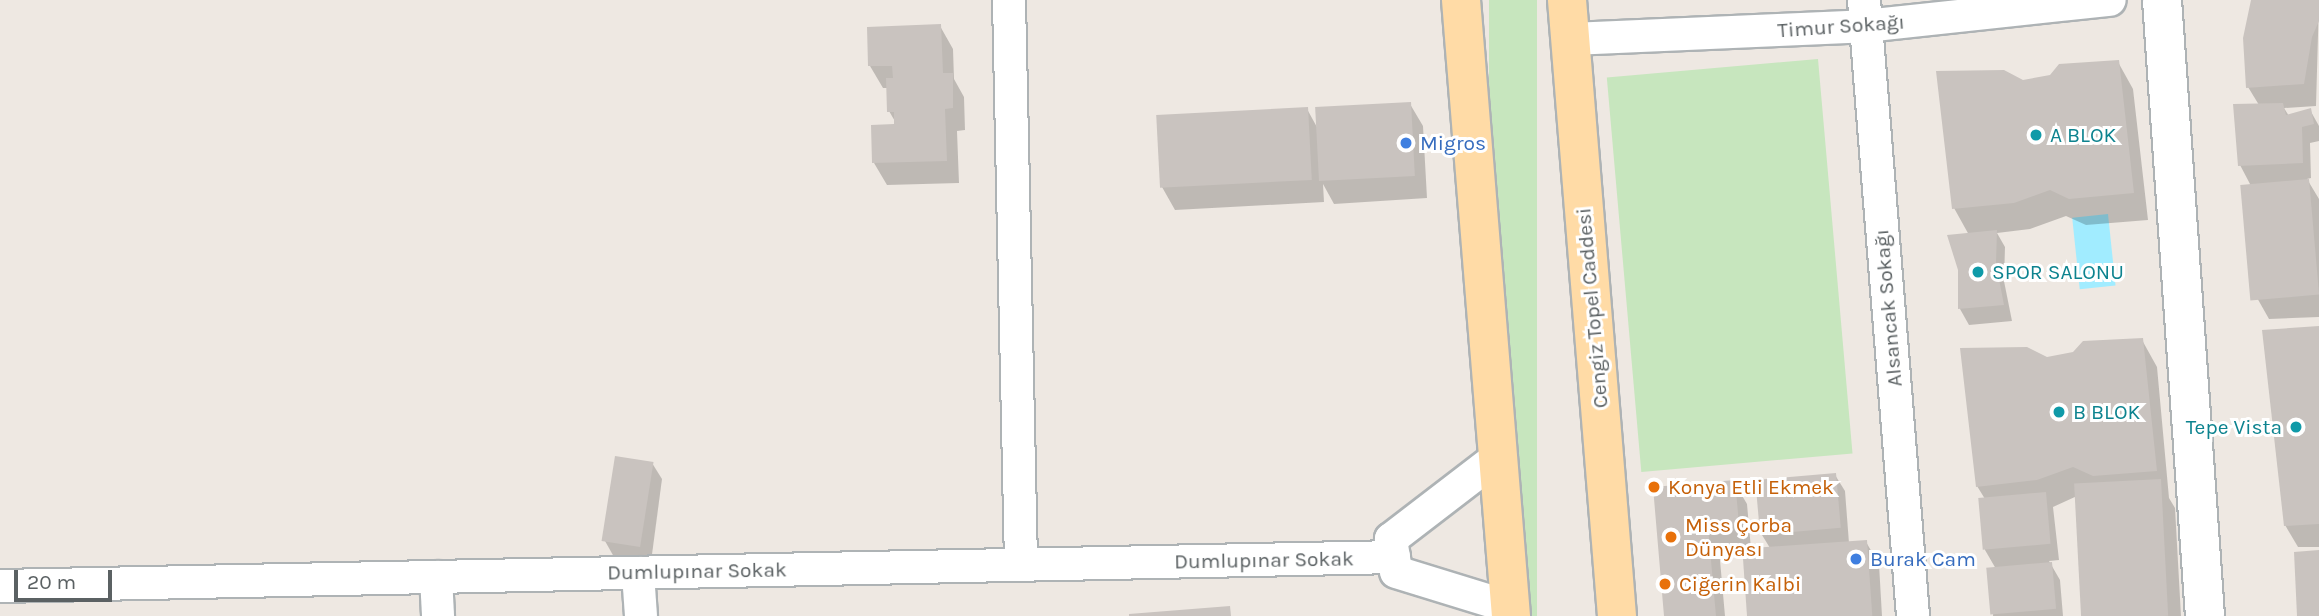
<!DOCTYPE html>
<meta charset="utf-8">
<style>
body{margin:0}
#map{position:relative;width:2319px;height:616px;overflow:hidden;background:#eee8e2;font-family:Karla,sans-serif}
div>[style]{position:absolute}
.green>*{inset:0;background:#c7e6be;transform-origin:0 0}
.water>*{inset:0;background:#a1ecff;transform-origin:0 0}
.shadow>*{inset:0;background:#0003}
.building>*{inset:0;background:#c9c3bf;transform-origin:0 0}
.roads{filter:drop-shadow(2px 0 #aeb3b5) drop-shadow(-2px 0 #aeb3b5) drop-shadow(0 2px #aeb3b5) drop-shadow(0 -2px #aeb3b5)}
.street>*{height:32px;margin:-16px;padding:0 16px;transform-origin:16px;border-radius:16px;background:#fff}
.secondary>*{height:38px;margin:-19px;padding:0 19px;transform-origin:19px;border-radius:19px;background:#fff}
.primary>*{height:38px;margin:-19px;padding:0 19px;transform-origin:19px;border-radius:19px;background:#ffdba6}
.dots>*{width:19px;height:19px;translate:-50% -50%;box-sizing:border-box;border:4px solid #fff;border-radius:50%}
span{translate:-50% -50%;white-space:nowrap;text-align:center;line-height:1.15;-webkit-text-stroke:6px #fff;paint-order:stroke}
.street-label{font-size:21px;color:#5b6163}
.culture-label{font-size:21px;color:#0d838f}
.left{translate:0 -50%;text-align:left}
.right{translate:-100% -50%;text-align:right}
.shop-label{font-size:21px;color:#366cbe}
.food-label{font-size:21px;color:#c56008}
.scale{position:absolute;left:14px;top:570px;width:98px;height:32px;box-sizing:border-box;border:4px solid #5b6163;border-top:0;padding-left:9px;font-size:21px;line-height:24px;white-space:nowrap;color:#5b6163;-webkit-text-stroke:5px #fff;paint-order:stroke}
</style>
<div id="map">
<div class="green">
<i style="left:1489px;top:0;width:48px;height:618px"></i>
<i style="left:1818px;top:59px;width:396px;height:212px;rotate:85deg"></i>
</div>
<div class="water">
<i style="left:2108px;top:214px;width:72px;height:36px;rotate:84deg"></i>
</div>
<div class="shadow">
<i style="clip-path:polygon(2252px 0,2319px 0,2316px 106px,2284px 108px,2289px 116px,2310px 110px,2319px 126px,2319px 141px,2310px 143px,2311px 178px,2307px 179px,2319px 199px,2319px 317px,2269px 319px,2256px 296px,2250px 184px,2240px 165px,2259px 105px,2248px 87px)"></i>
<i style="clip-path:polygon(940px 26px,953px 49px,954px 79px,964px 97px,965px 130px,957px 131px,959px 183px,887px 185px,874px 163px,896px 123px,889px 111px,888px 88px,883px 88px,870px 66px)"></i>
<i style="clip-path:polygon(2118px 62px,2133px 89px,2148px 220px,2086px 225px,2066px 216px,2030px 229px,1997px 233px,2005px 247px,2004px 281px,2012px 321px,1969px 325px,1960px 309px,1960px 269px,1969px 235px,1954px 208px,2023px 82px)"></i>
<i style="clip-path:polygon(1410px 104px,1423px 126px,1427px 198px,1334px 204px,1323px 184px,1324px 202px,1175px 210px,1162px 187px,1307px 109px,1318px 129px)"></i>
<i style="clip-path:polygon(2319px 328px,2319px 547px,2298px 547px,2285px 525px)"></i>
<i style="clip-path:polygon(2142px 340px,2157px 367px,2169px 498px,2175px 508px,2181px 616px,2087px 616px,2077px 496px,2053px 507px,2059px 560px,2049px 561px,2060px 580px,2063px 616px,1993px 616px,1996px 569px,1985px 550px,1985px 499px,1977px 486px,2047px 359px)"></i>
<i style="clip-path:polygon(652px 463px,662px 479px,651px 562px,614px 557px,605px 541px)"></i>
<i style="clip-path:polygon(1835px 475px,1845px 491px,1849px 543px,1866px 542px,1879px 564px,1882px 616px,1748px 616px,1743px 547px,1719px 549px,1725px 616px,1666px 616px,1655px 489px,1734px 482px,1747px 504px,1751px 549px,1770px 548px,1762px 535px)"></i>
</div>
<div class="building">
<i style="clip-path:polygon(2251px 0,2319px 0,2319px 21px,2312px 37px,2304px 84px,2246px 88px,2243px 38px)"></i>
<i style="clip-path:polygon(941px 24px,943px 73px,953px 73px,953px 108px,945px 109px,947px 161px,872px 163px,871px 125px,894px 124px,894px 112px,887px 112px,886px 78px,893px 78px,892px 66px,868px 66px,867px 27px)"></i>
<i style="clip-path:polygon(2119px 60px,2134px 193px,2069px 199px,2050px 190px,2014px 203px,1952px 209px,1936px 71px,2004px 70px,2023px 80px,2050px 75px,2059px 64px)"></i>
<i style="left:1411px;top:102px;width:74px;height:96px;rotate:87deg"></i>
<i style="clip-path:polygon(2283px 103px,2286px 115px,2311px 108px,2314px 124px,2302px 127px,2303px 163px,2238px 166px,2233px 104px)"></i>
<i style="left:1308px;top:107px;width:73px;height:152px;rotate:87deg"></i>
<i style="left:2309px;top:179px;width:116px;height:69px;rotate:85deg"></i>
<i style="clip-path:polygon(1997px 230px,1996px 263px,2004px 305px,1958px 309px,1958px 270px,1947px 235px)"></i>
<i style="clip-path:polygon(2319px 326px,2319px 524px,2284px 526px,2262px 330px)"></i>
<i style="clip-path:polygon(2143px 338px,2157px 471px,2093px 476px,2073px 467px,2037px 480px,1976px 487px,1960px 348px,2027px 347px,2047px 357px,2073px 352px,2083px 341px)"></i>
<i style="left:615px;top:456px;width:39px;height:86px;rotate:9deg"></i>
<i style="left:1836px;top:473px;width:55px;height:81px;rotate:85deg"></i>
<i style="left:2161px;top:479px;width:137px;height:87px;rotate:87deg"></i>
<i style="clip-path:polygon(1735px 480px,1739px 524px,1708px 527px,1716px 616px,1664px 616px,1653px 487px)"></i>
<i style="left:2046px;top:492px;width:52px;height:68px;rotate:85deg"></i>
<i style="left:1867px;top:540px;width:76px;height:125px;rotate:86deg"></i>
<i style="clip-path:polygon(2319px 550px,2319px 616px,2297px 616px,2294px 552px)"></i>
<i style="left:2052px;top:562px;width:47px;height:66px;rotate:85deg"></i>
<i style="clip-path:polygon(1230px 606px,1231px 616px,1129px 616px,1129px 614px)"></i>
</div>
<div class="roads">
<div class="street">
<i style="left:1009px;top:0;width:565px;rotate:88.78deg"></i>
<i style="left:1864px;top:0;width:618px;rotate:85.45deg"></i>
<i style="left:1571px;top:39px;width:294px;rotate:-2.5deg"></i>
<i style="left:1865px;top:26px;width:246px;rotate:-6.1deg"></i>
<i style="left:1498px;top:457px;width:135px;rotate:142.5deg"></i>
<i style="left:1391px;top:539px;width:33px;rotate:81deg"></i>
<i style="left:1396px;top:572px;width:119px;rotate:17.1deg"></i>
<i style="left:638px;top:573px;width:43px;rotate:86deg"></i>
<i style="left:436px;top:577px;width:39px;rotate:87deg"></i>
<i style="left:0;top:586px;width:1394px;rotate:-1.19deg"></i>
</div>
<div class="secondary">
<i style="left:2162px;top:0;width:617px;rotate:86.01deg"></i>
</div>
<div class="primary">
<i style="left:1461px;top:0;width:618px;rotate:85.36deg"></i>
<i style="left:1567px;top:0;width:618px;rotate:85.36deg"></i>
</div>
</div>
<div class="dots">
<i style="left:2036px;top:135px;background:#0f9aa8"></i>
<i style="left:1406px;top:143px;background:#3f7fe0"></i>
<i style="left:1978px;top:272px;background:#0f9aa8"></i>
<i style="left:2059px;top:412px;background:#0f9aa8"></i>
<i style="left:2296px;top:427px;background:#0f9aa8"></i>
<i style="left:1654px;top:487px;background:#e8710a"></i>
<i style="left:1671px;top:537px;background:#e8710a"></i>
<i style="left:1856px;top:559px;background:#3f7fe0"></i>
<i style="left:1665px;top:584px;background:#e8710a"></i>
</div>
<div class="street-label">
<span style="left:1841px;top:26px;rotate:-4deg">Timur Sokağı</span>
<span style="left:1592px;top:308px;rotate:-95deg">Cengiz Topel Caddesi</span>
<span style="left:1888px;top:308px;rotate:-95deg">Alsancak Sokağı</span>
<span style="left:1264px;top:560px;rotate:-1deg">Dumlupınar Sokak</span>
<span style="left:697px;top:571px;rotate:-1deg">Dumlupınar Sokak</span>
</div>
<div class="culture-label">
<span class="left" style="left:2050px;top:135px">A BLOK</span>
<span class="left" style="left:1992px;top:272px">SPOR SALONU</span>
<span class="left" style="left:2073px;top:412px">B BLOK</span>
<span class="right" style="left:2282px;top:427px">Tepe Vista</span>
</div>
<div class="shop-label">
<span class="left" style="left:1420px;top:143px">Migros</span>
<span class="left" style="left:1870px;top:559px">Burak Cam</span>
</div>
<div class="food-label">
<span class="left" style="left:1668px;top:487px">Konya Etli Ekmek</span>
<span class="left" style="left:1685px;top:537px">Miss Çorba<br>Dünyası</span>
<span class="left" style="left:1679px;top:584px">Ciğerin Kalbi</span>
</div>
<div class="scale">20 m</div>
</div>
